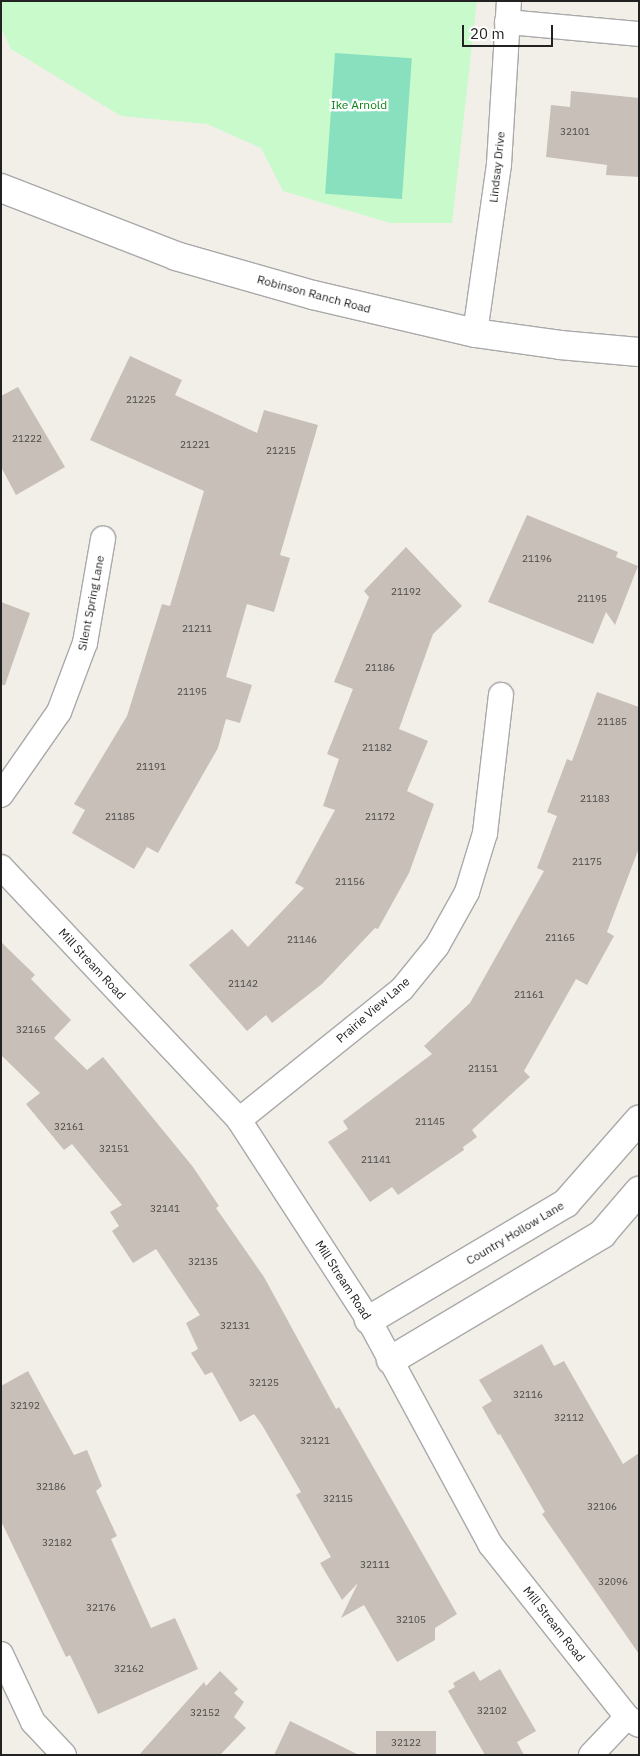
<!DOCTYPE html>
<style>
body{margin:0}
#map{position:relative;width:640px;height:1756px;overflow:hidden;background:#f2efe9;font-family:"IBM Plex Sans",sans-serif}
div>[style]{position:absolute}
.park>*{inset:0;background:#c8facc}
.pitch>*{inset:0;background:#88e0be;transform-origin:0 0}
.building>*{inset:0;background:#c7bfb8;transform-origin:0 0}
.roads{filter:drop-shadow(1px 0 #a9a9a9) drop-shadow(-1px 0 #a9a9a9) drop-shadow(0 1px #a9a9a9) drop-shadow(0 -1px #a9a9a9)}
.minor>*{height:24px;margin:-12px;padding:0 12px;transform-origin:12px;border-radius:12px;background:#fff}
.tertiary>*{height:28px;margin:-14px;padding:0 14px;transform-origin:14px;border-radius:14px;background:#fff}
span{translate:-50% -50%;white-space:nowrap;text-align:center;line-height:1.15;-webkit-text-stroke:4.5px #fff;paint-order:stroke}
.number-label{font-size:10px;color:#4b4948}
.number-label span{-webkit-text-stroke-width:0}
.park-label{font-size:12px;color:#0c8416}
.street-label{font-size:12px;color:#222}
.frame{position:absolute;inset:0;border:2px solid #222;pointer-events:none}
.scale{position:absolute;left:462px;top:25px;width:91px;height:22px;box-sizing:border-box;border:2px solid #222;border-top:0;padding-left:6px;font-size:15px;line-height:18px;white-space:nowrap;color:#222;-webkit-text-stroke:4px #fff;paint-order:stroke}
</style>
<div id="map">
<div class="park">
<i style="clip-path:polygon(1px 1px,477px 1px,452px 223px,390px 223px,283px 191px,261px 148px,207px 124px,121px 116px,11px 49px,1px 28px)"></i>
</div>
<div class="pitch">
<i style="left:335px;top:53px;width:77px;height:141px;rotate:4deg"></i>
</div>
<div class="building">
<i style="clip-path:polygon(571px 91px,639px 98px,639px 177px,606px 175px,607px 165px,546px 157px,551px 105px,570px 107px)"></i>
<i style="clip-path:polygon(130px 356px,182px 380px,175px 395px,257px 433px,264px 410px,318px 425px,280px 555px,290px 558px,274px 612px,247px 604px,226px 677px,252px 685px,240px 723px,226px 719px,218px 748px,158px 853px,147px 847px,134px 869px,72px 833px,85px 810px,74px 804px,127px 716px,162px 604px,170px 606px,204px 491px,90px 440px)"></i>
<i style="clip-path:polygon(18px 387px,65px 467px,16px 495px,1px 467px,1px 396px)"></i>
<i style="clip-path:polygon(527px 515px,618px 552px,616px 557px,638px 566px,615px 625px,606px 612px,593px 644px,488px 602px)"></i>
<i style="clip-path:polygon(406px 547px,462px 606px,433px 634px,399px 729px,428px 741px,407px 791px,434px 804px,409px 873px,378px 929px,375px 928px,322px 984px,272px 1023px,266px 1015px,247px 1031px,189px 965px,232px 929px,248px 947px,304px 888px,295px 883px,335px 810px,323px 806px,339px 759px,327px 754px,353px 689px,334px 682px,369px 597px,364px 591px)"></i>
<i style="clip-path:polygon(1px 602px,30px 613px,5px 685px,1px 685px)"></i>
<i style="clip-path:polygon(597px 692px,639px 707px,639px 848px,607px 932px,614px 936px,587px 985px,576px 979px,524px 1071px,530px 1077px,472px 1130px,477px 1137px,463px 1147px,464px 1150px,398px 1195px,392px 1187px,370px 1202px,328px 1142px,348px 1129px,343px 1121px,432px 1054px,424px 1046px,470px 1003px,544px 871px,537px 868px,557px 816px,547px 812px,567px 759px,572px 761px)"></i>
<i style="clip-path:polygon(1px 942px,35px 975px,31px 979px,71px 1020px,54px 1038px,87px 1070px,103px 1057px,193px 1167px,219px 1206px,216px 1208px,264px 1277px,336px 1409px,339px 1407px,457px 1614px,435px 1628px,435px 1640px,397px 1662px,364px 1605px,341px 1618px,358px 1583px,342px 1600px,320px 1563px,331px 1557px,296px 1495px,301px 1492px,262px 1425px,254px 1414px,240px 1422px,212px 1372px,205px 1375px,191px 1353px,198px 1349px,186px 1323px,200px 1315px,156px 1249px,133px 1263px,112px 1231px,119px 1226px,110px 1212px,122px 1205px,72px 1144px,64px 1150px,26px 1104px,40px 1093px,1px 1055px)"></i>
<i style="clip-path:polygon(542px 1344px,554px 1366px,564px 1361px,623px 1464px,639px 1453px,639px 1654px,542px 1514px,545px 1512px,500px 1434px,498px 1435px,482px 1407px,492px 1401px,479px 1380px)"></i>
<i style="clip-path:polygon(28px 1371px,74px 1455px,87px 1450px,102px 1486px,96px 1491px,117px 1536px,111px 1539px,151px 1628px,175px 1618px,198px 1669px,98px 1714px,70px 1655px,66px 1657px,1px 1521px,1px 1386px)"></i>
<i style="clip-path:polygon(500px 1669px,536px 1731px,517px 1742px,524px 1755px,485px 1755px,448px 1691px,455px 1687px,453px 1683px,474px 1671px,480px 1681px)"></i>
<i style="clip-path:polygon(220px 1671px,238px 1689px,234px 1693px,244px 1702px,234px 1717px,246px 1728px,220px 1755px,139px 1755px,204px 1682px,206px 1686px)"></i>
<i style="clip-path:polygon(290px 1721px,359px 1755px,274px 1755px)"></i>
<i style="left:436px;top:1731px;width:24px;height:60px;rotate:90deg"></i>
</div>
<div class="roads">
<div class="minor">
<i style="left:507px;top:22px;width:133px;rotate:5.2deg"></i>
<i style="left:475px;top:333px;width:171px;rotate:-81.9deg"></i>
<i style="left:499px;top:164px;width:163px;rotate:-86.5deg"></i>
<i style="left:1px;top:795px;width:101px;rotate:-55.1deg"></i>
<i style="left:59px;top:712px;width:74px;rotate:-69.4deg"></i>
<i style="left:85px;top:643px;width:106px;rotate:-80.2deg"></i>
<i style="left:1px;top:867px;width:347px;rotate:46.7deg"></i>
<i style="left:239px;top:1120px;width:239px;rotate:57deg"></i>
<i style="left:369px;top:1320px;width:255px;rotate:61.6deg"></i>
<i style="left:490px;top:1544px;width:221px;rotate:51.6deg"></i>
<i style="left:627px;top:1717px;width:14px;rotate:34deg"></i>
<i style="left:239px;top:1120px;width:209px;rotate:-38.8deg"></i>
<i style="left:402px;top:989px;width:55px;rotate:-50.9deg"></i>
<i style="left:437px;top:946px;width:62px;rotate:-60.9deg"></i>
<i style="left:467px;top:892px;width:62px;rotate:-73deg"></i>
<i style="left:485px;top:833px;width:139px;rotate:-83.4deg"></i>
<i style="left:1px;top:1654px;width:75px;rotate:64.8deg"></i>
<i style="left:33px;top:1722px;width:45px;rotate:46.8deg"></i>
<i style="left:591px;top:1755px;width:52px;rotate:-46.5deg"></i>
</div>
<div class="tertiary">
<i style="left:1px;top:188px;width:188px;rotate:21.2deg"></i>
<i style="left:176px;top:256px;width:142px;rotate:15.9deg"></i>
<i style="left:313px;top:295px;width:166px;rotate:13.2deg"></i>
<i style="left:475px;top:333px;width:86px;rotate:8deg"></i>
<i style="left:560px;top:345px;width:79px;rotate:5.1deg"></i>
<i style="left:369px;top:1320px;width:229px;rotate:-30.7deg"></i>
<i style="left:566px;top:1203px;width:111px;rotate:-48.7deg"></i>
<i style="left:391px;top:1360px;width:246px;rotate:-30.8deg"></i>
<i style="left:602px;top:1234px;width:57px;rotate:-49.3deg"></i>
</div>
</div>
<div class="number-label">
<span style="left:575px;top:132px">32101</span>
<span style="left:141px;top:400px">21225</span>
<span style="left:27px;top:439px">21222</span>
<span style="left:195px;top:445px">21221</span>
<span style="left:281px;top:451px">21215</span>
<span style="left:537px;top:559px">21196</span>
<span style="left:406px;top:592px">21192</span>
<span style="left:592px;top:599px">21195</span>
<span style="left:197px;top:629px">21211</span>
<span style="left:380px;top:668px">21186</span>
<span style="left:192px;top:692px">21195</span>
<span style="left:612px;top:722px">21185</span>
<span style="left:377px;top:748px">21182</span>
<span style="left:151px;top:767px">21191</span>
<span style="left:595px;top:799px">21183</span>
<span style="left:120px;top:817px">21185</span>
<span style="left:380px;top:817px">21172</span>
<span style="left:587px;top:862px">21175</span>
<span style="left:350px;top:882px">21156</span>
<span style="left:560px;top:938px">21165</span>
<span style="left:302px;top:940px">21146</span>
<span style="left:243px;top:984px">21142</span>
<span style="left:529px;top:995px">21161</span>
<span style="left:31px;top:1030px">32165</span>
<span style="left:483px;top:1069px">21151</span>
<span style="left:430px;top:1122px">21145</span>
<span style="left:69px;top:1127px">32161</span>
<span style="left:114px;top:1149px">32151</span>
<span style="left:376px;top:1160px">21141</span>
<span style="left:165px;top:1209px">32141</span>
<span style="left:203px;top:1262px">32135</span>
<span style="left:235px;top:1326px">32131</span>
<span style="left:264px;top:1383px">32125</span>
<span style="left:528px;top:1395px">32116</span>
<span style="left:25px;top:1406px">32192</span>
<span style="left:569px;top:1418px">32112</span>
<span style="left:315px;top:1441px">32121</span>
<span style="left:51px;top:1487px">32186</span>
<span style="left:338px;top:1499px">32115</span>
<span style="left:602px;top:1507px">32106</span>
<span style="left:57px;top:1543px">32182</span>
<span style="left:375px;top:1565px">32111</span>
<span style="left:613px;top:1582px">32096</span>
<span style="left:101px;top:1608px">32176</span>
<span style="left:411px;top:1620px">32105</span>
<span style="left:129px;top:1669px">32162</span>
<span style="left:492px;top:1711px">32102</span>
<span style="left:205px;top:1713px">32152</span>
<span style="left:406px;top:1743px">32122</span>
</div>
<div class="park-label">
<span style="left:359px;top:105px">Ike Arnold</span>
</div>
<div class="street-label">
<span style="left:497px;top:167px;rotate:-84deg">Lindsay Drive</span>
<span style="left:314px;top:294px;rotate:15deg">Robinson Ranch Road</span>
<span style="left:91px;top:603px;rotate:-79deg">Silent Spring Lane</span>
<span style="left:92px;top:964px;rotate:47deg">Mill Stream Road</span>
<span style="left:373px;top:1010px;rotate:-41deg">Prairie View Lane</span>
<span style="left:515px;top:1233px;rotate:-31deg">Country Hollow Lane</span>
<span style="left:343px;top:1280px;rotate:57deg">Mill Stream Road</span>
<span style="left:554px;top:1624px;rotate:52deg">Mill Stream Road</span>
</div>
<div class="frame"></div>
<div class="scale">20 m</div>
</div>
